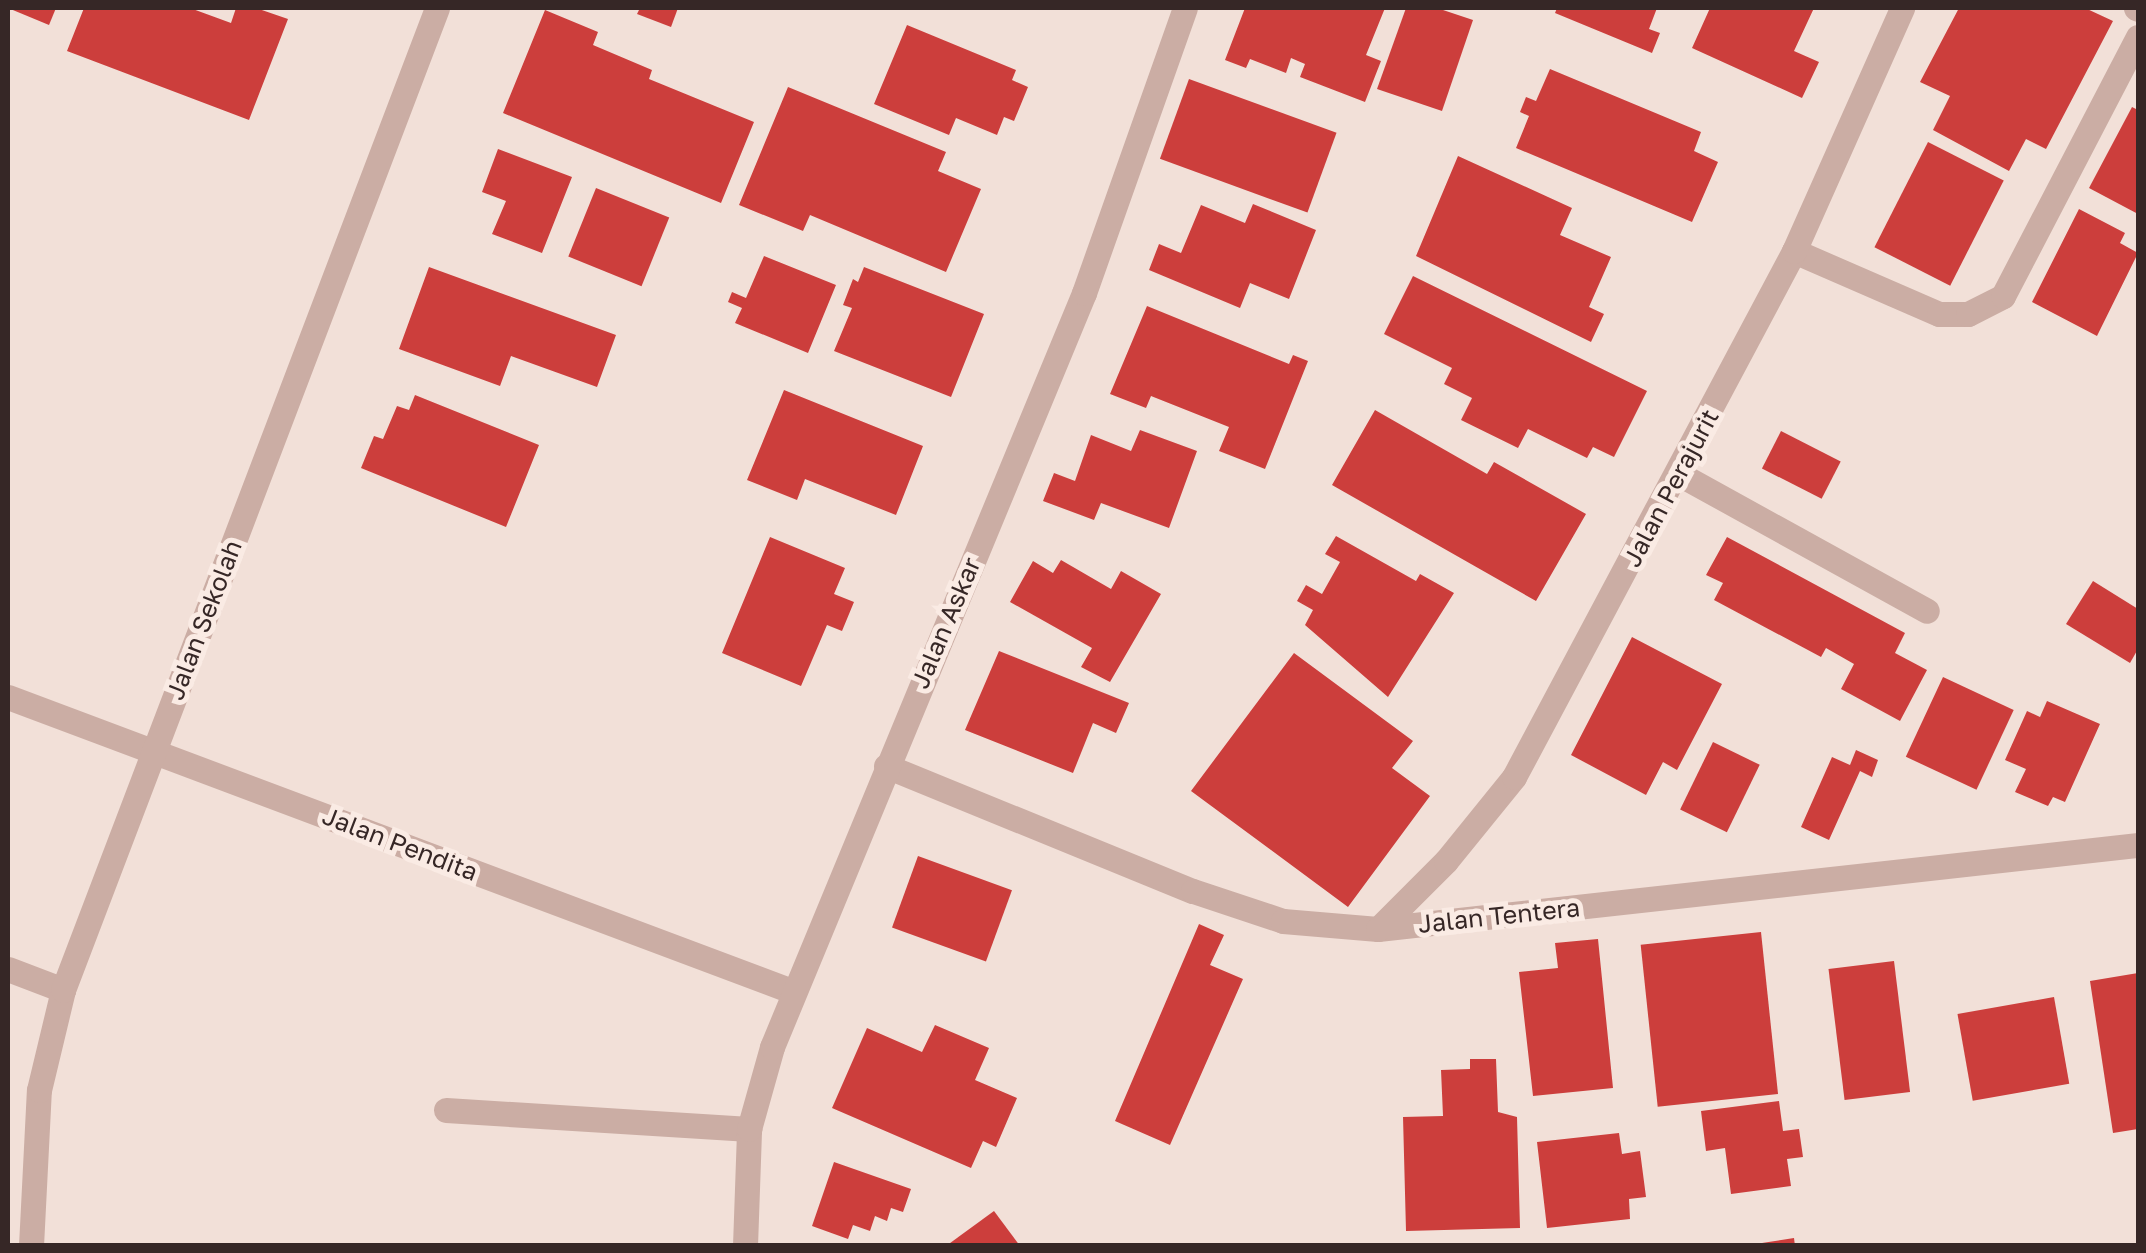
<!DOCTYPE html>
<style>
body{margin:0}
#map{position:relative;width:2146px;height:1253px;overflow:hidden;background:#f2e0d8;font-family:"Golos Text",sans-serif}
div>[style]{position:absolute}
.building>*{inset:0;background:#cc3e3c;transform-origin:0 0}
.minor>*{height:25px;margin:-12.5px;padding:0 12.5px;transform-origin:12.5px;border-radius:12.5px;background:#cbada4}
span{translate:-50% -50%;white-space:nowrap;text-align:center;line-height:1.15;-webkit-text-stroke:10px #faebe4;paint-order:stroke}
.street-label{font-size:25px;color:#362726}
.frame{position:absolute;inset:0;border:10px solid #362726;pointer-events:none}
</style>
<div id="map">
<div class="building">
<i style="clip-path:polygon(8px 8px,56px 8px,49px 25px)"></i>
<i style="clip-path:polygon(84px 8px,190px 8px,231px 23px,236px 8px,256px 8px,288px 19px,249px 120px,67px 51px)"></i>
<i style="clip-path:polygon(640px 8px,678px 8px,671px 27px,637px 14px)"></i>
<i style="clip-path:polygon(1245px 8px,1385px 8px,1366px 55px,1381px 61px,1365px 102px,1300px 77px,1305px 64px,1291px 58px,1286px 73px,1250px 59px,1246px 68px,1225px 60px)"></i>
<i style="clip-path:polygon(1406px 8px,1437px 8px,1473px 20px,1442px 111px,1377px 89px)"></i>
<i style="clip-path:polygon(1557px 8px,1657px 8px,1649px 29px,1660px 33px,1652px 53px,1555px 13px)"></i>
<i style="clip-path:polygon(1710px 8px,1814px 8px,1794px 51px,1819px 62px,1802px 98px,1692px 48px)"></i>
<i style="clip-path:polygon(1959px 8px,2085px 8px,2113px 21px,2046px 149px,2026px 139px,2009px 171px,1933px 130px,1950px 96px,1920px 82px)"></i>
<i style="clip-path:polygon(545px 10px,598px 32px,593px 45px,652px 70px,649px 79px,754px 122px,721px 203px,503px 113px)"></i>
<i style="clip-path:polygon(907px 25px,1016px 70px,1012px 80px,1028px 87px,1014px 121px,1004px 117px,997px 135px,956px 118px,949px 135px,874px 104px)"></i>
<i style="clip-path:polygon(1550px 69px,1701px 132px,1694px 151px,1718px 162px,1692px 222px,1516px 148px,1529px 116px,1520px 112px,1526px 97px,1536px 101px)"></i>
<i style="left:1189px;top:79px;width:157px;height:85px;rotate:20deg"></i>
<i style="clip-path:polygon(788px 87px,946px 152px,938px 171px,981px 189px,946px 272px,810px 215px,803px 231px,739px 205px)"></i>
<i style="clip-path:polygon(2132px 107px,2138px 110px,2138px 214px,2089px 188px)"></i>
<i style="left:1928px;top:142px;width:85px;height:118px;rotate:27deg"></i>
<i style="clip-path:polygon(498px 149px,572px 177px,542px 253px,492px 234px,506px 201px,482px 192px)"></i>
<i style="clip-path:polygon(1458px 156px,1572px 208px,1560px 235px,1611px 257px,1589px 307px,1604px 314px,1591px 342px,1416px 256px)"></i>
<i style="left:596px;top:188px;width:79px;height:74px;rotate:22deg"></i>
<i style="clip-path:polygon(1253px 204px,1316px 230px,1289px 299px,1250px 283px,1240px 308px,1149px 270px,1159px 244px,1181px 253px,1201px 205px,1245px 223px)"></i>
<i style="clip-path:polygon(2079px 209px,2125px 233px,2120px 243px,2138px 253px,2097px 336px,2032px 302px)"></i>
<i style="clip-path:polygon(764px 256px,836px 285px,808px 353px,735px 323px,742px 308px,728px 302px,732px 292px,746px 298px)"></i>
<i style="clip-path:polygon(429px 267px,616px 335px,597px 387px,511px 356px,500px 386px,399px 349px)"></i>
<i style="clip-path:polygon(864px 267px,984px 314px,951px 397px,834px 351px,852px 308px,843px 305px,853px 279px,858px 282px)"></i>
<i style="clip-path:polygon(1413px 276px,1647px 391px,1614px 457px,1593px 447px,1587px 458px,1528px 429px,1518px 448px,1461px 420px,1472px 398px,1444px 384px,1452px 368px,1384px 334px)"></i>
<i style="clip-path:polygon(1147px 306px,1289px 364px,1293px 355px,1308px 361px,1265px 469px,1219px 451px,1229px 427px,1151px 396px,1146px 408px,1110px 394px)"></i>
<i style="clip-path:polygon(784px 390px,923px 446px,896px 515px,805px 479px,797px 500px,747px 480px)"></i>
<i style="clip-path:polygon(415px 395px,539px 445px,506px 527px,361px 468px,374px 436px,383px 439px,397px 406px,409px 410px)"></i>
<i style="clip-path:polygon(1375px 410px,1487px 474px,1494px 462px,1586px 514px,1536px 601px,1332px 485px)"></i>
<i style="clip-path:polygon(1140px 430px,1197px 451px,1169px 528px,1101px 503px,1094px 520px,1043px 501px,1054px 473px,1075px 481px,1091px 435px,1131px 451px)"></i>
<i style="left:1781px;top:431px;width:67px;height:42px;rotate:27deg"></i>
<i style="clip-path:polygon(1336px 536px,1416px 581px,1420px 574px,1454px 593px,1388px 697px,1305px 625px,1313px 610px,1297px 601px,1306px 585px,1322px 594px,1340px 562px,1325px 554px)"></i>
<i style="clip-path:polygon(770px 537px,845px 568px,834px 594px,854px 602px,842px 631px,827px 625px,801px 686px,722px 653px)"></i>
<i style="clip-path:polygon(1727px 537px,1905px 633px,1895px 653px,1927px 670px,1900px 721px,1841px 689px,1854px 664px,1826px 648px,1821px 657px,1714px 600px,1723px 583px,1706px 575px)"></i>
<i style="clip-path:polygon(1061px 560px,1111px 589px,1121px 571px,1161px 594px,1110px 682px,1081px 667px,1092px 648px,1010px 602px,1033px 561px,1053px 573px)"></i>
<i style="clip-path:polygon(2093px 581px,2138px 609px,2138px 649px,2130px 663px,2066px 624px)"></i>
<i style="clip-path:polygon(1632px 637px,1722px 684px,1677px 770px,1663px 762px,1646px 795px,1571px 755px)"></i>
<i style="clip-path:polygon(999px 651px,1129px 703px,1116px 733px,1093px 723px,1073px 773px,965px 730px)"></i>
<i style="clip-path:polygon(1294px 653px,1413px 741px,1392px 768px,1430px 796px,1348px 907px,1191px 791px)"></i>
<i style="left:1943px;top:677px;width:78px;height:88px;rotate:25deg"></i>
<i style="clip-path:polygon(2047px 701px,2100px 724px,2065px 802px,2053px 797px,2048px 806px,2015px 792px,2026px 769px,2005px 760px,2027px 711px,2040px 717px)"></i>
<i style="left:1713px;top:742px;width:52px;height:75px;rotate:26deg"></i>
<i style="clip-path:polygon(1856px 750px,1878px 760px,1872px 777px,1860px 771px,1829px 840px,1801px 827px,1832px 757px,1850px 765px)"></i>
<i style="left:918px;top:856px;width:100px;height:76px;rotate:20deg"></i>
<i style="clip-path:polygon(1199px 924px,1224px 935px,1210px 965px,1243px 979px,1170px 1145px,1115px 1121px)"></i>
<i style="left:1761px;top:932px;width:163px;height:121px;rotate:84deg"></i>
<i style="clip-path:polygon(1598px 939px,1613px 1088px,1533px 1096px,1519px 972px,1558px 968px,1555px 943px)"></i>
<i style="left:1894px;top:961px;width:132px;height:66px;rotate:83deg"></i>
<i style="clip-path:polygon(2138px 973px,2138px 1129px,2113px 1133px,2090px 981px)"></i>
<i style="left:2054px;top:997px;width:88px;height:98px;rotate:80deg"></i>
<i style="clip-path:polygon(935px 1025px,989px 1048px,975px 1080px,1017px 1098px,996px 1147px,983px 1141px,971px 1168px,832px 1108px,867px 1028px,922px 1052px)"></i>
<i style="clip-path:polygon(1470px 1059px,1496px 1059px,1498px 1112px,1517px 1117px,1520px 1228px,1406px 1231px,1403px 1117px,1443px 1116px,1441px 1070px,1470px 1069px)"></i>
<i style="clip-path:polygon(1779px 1101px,1783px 1131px,1799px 1129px,1803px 1157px,1787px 1159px,1791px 1186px,1731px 1194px,1725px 1148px,1706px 1151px,1701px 1111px)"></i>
<i style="clip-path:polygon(1619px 1133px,1622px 1154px,1640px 1151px,1646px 1197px,1629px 1199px,1630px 1219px,1547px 1228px,1537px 1142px)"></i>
<i style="clip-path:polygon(834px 1162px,911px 1189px,903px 1212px,891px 1208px,887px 1221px,875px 1216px,870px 1231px,853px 1225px,848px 1239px,812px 1226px)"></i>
<i style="clip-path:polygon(994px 1211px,1020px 1246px,946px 1246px)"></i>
<i style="clip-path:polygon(1794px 1238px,1795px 1246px,1762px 1246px,1762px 1243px)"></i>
</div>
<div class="minor">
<i style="left:2136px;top:8px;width:2px;rotate:27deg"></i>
<i style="left:1794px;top:251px;width:158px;rotate:23.5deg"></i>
<i style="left:1939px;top:314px;width:29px"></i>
<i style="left:1968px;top:314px;width:39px;rotate:-27deg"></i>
<i style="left:2003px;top:296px;width:292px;rotate:-62.5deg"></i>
<i style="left:1679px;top:474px;width:283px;rotate:28.9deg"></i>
<i style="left:8px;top:697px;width:837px;rotate:20.56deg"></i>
<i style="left:886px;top:766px;width:331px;rotate:22.2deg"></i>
<i style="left:1193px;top:891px;width:95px;rotate:18.4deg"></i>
<i style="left:1283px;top:921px;width:95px;rotate:4.8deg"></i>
<i style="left:1378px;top:929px;width:765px;rotate:-6.31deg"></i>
<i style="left:1378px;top:929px;width:96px;rotate:-45deg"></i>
<i style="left:1446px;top:861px;width:108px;rotate:-51deg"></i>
<i style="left:1514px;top:777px;width:596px;rotate:-61.97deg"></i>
<i style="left:1794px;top:251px;width:266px;rotate:-66deg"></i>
<i style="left:8px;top:969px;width:59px;rotate:20.9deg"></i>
<i style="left:446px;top:1110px;width:304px;rotate:3.6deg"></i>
<i style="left:31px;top:1246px;width:156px;rotate:-87.1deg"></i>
<i style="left:39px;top:1090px;width:103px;rotate:-76.5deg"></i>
<i style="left:63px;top:990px;width:1051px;rotate:-69.15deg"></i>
<i style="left:745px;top:1246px;width:117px;rotate:-88deg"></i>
<i style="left:749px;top:1129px;width:85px;rotate:-74.3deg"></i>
<i style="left:772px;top:1047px;width:816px;rotate:-67.52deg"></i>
<i style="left:1084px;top:293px;width:302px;rotate:-70.5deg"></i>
</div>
<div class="street-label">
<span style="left:1671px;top:488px;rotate:-62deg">Jalan Perajurit</span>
<span style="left:204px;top:620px;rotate:-69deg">Jalan Sekolah</span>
<span style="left:946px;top:623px;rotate:-67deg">Jalan Askar</span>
<span style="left:400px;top:844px;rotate:21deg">Jalan Pendita</span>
<span style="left:1499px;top:916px;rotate:-6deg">Jalan Tentera</span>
</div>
<div class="frame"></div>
</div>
